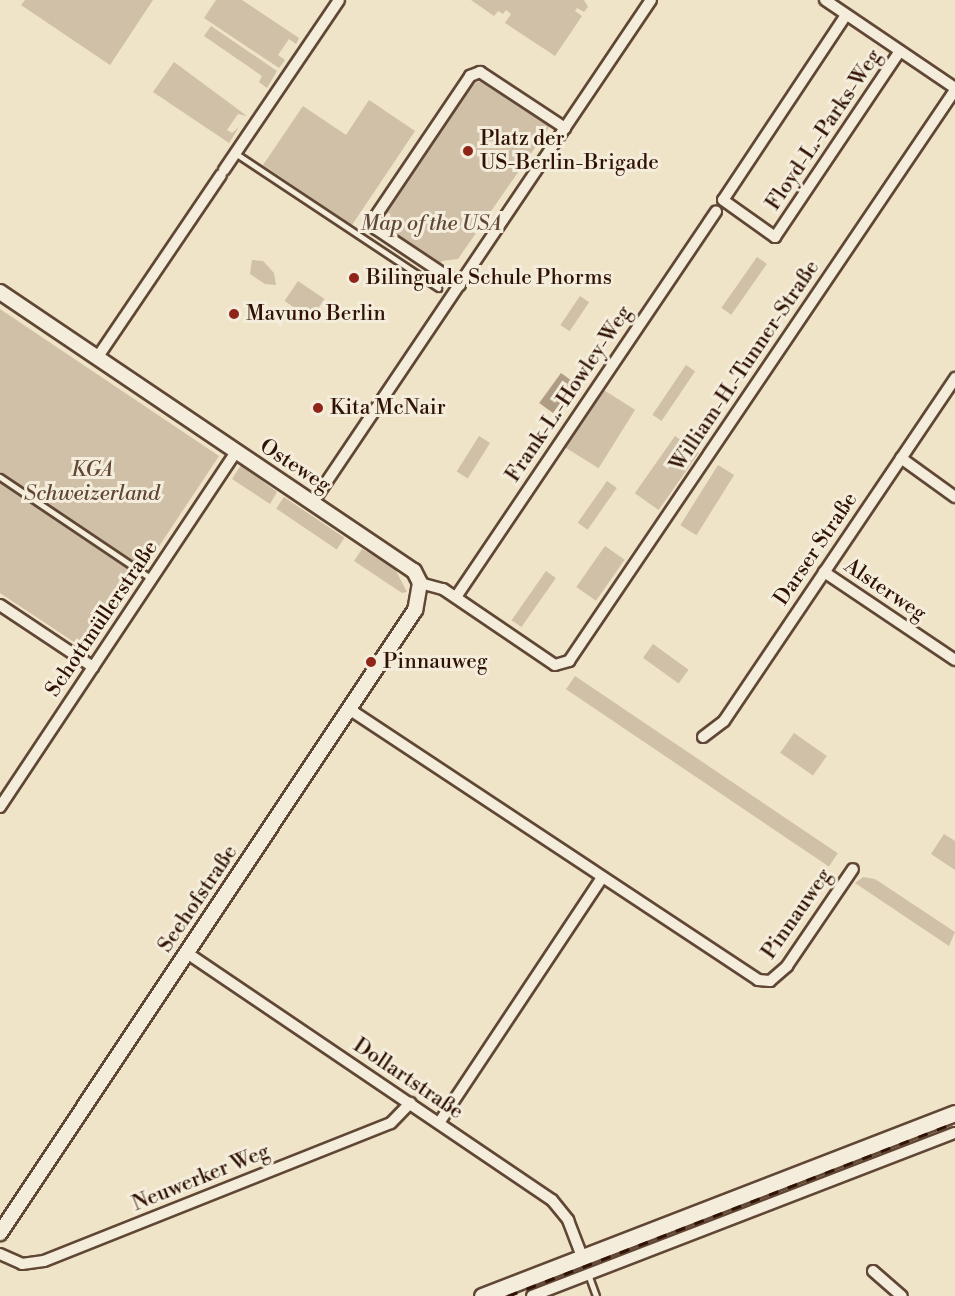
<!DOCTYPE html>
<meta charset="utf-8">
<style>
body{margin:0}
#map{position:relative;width:955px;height:1296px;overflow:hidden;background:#efe3c8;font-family:"Libre Bodoni",serif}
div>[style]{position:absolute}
.green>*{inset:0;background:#cfc0a7;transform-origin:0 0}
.water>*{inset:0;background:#ae9c85;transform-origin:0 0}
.roads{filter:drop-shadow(2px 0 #604735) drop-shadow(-2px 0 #604735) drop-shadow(0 2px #604735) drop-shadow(0 -2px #604735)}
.service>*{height:5px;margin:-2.5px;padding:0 2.5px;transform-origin:2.5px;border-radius:2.5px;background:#f5eddb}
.minor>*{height:10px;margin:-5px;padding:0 5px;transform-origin:5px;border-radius:5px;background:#f5eddb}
.tertiary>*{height:14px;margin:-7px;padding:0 7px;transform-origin:7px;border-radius:7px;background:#f5eddb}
.secondary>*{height:15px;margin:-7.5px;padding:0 7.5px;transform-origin:7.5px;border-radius:7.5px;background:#f5eddb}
.rail>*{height:3px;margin-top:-1.5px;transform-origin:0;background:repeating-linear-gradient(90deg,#301304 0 10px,transparent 0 20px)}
.dots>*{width:16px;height:16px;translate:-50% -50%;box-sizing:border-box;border:3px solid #f5eddb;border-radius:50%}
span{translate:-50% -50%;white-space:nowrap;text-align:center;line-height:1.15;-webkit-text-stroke:6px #f5eddb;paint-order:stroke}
.street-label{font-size:21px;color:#301304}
.poi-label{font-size:21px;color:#301304}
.left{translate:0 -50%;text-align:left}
.park-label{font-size:21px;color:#604735;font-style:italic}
</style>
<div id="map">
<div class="green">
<i style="clip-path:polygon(25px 0,153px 0,110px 65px,21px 5px)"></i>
<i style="clip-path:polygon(216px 0,242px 0,299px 38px,296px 44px,289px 39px,278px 55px,285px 60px,279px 68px,204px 18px)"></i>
<i style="clip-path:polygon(471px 0,584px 0,588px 7px,584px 12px,577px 8px,575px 11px,582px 16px,555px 56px,505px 23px,511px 14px,506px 10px,503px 14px,498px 11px,494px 16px)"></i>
<i style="clip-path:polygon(211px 26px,277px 71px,267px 88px,259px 82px,262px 76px,204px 36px)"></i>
<i style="clip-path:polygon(174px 62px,247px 116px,238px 114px,227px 130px,232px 133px,239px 127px,229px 143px,153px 92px)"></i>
<i style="clip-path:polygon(481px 81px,550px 126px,458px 259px,442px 261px,439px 265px,387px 230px,392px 227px,390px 213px,384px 214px,470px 84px)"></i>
<i style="clip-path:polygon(369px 100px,415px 131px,352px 225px,263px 165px,303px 106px,346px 135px)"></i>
<i style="left:757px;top:257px;width:12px;height:62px;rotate:35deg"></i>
<i style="clip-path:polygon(252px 260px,263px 261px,274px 273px,276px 285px,265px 284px,250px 274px)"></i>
<i style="left:298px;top:281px;width:32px;height:24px;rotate:34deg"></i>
<i style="left:580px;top:296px;width:11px;height:35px;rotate:34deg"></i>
<i style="clip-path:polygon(0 309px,219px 456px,92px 647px,83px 648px,0 593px)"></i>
<i style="left:686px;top:365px;width:11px;height:60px;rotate:34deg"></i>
<i style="left:602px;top:389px;width:39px;height:69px;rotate:32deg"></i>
<i style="left:479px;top:436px;width:13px;height:42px;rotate:32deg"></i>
<i style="left:675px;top:436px;width:29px;height:70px;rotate:35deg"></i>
<i style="clip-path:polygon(241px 465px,277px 492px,270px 504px,232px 479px)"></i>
<i style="left:718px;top:465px;width:19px;height:71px;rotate:32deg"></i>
<i style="left:607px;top:481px;width:12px;height:51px;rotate:35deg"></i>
<i style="left:284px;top:497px;width:73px;height:14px;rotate:34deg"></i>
<i style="left:605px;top:546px;width:24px;height:50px;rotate:35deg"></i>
<i style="clip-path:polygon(362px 549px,394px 567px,407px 592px,402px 593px,354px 561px)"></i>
<i style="left:546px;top:571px;width:12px;height:60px;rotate:35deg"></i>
<i style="left:653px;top:644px;width:44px;height:17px;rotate:36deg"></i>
<i style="left:575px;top:676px;width:317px;height:16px;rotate:34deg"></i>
<i style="left:794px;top:733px;width:40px;height:24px;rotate:35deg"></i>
<i style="clip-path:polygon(944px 834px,955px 841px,955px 870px,931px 854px)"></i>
<i style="clip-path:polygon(863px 877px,875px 879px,955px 932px,949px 946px,855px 883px)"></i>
<i style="clip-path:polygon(917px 1135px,918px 1142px,824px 1179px,818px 1173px)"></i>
</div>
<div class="water">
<i style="left:561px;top:373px;width:17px;height:37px;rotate:36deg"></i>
</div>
<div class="roads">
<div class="service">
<i style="left:235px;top:153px;width:244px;rotate:33.6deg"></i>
<i style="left:0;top:477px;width:183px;rotate:33.9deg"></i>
<i style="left:588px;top:1274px;width:23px;rotate:70deg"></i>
</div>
<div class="minor">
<i style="left:825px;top:0;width:157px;rotate:34.1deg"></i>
<i style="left:846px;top:15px;width:222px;rotate:123.6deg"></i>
<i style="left:723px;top:200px;width:64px;rotate:35.4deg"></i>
<i style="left:775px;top:237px;width:224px;rotate:-56.1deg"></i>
<i style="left:224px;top:170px;width:205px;rotate:-55.9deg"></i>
<i style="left:460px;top:285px;width:101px;rotate:-146.3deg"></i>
<i style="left:376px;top:229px;width:9px;rotate:-108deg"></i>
<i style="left:373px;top:220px;width:174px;rotate:-56deg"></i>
<i style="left:470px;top:76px;width:11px;rotate:-22deg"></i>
<i style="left:480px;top:72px;width:102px;rotate:33.4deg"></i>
<i style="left:97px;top:358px;width:221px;rotate:-55.9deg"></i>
<i style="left:901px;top:458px;width:67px;rotate:35.8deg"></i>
<i style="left:313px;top:502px;width:605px;rotate:-56.05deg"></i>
<i style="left:824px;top:572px;width:158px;rotate:33.9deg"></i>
<i style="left:420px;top:583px;width:24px;rotate:15deg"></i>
<i style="left:443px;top:589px;width:135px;rotate:34.2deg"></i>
<i style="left:555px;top:665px;width:15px;rotate:-16deg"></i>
<i style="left:569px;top:661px;width:689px;rotate:-55.94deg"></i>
<i style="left:456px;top:597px;width:465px;rotate:-56deg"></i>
<i style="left:0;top:605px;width:112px;rotate:33.7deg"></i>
<i style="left:349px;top:709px;width:491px;rotate:33.5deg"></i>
<i style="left:758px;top:980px;width:12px;rotate:5deg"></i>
<i style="left:770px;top:981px;width:23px;rotate:-41deg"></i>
<i style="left:787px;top:966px;width:117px;rotate:-55.8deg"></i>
<i style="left:703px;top:737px;width:26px;rotate:-37deg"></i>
<i style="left:724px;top:721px;width:414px;rotate:-56deg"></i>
<i style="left:0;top:807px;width:426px;rotate:-56.4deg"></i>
<i style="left:187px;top:953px;width:441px;rotate:34.1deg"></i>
<i style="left:552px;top:1200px;width:26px;rotate:51deg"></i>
<i style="left:568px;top:1220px;width:40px;rotate:69deg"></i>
<i style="left:439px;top:1123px;width:294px;rotate:-56.4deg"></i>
<i style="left:0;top:1254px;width:24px;rotate:24deg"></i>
<i style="left:22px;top:1264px;width:22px;rotate:-8deg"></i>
<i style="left:44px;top:1261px;width:373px;rotate:-21.7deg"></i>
<i style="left:391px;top:1123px;width:28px;rotate:-46deg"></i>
<i style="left:873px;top:1271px;width:38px;rotate:41deg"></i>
<i style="left:532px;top:1296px;width:453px;rotate:-21.1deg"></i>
</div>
<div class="tertiary">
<i style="left:0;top:292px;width:499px;rotate:34deg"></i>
<i style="left:414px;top:571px;width:13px;rotate:63deg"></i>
<i style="left:420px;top:583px;width:27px;rotate:100deg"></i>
<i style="left:415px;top:610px;width:749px;rotate:123.67deg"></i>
</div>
<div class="secondary">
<i style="left:482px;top:1296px;width:507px;rotate:-21.15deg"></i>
</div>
</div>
<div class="rail">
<i style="left:508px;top:1296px;width:479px;rotate:-21.2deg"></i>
</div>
<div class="dots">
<i style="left:468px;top:151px;background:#8f2418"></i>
<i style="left:354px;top:278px;background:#8f2418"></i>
<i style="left:234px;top:314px;background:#8f2418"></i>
<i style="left:318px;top:408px;background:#8f2418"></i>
<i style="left:371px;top:662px;background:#8f2418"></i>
</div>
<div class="street-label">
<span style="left:824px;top:130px;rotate:-56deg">Floyd-L.-Parks-Weg</span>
<span style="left:745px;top:366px;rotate:-56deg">William-H.-Tunner-Straße</span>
<span style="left:569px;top:394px;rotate:-56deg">Frank-L.-Howley-Weg</span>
<span style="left:295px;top:466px;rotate:33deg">Osteweg</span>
<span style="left:816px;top:549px;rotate:-56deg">Darser Straße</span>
<span style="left:885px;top:590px;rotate:34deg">Alsterweg</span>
<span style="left:102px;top:619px;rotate:-56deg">Schottmüllerstraße</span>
<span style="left:198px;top:899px;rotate:-56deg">Seehofstraße</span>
<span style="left:797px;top:914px;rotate:-55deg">Pinnauweg</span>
<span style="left:408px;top:1079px;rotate:34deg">Dollartstraße</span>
<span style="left:201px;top:1178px;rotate:-22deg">Neuwerker Weg</span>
</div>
<div class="poi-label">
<span class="left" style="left:480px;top:151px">Platz der<br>US-Berlin-Brigade</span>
<span class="left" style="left:366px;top:278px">Bilinguale Schule Phorms</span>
<span class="left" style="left:246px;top:314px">Mavuno Berlin</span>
<span class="left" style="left:330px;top:408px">Kita McNair</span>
<span class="left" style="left:383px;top:662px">Pinnauweg</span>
</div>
<div class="park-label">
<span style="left:431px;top:224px">Map of the USA</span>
<span style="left:92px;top:482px">KGA<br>Schweizerland</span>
</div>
</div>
